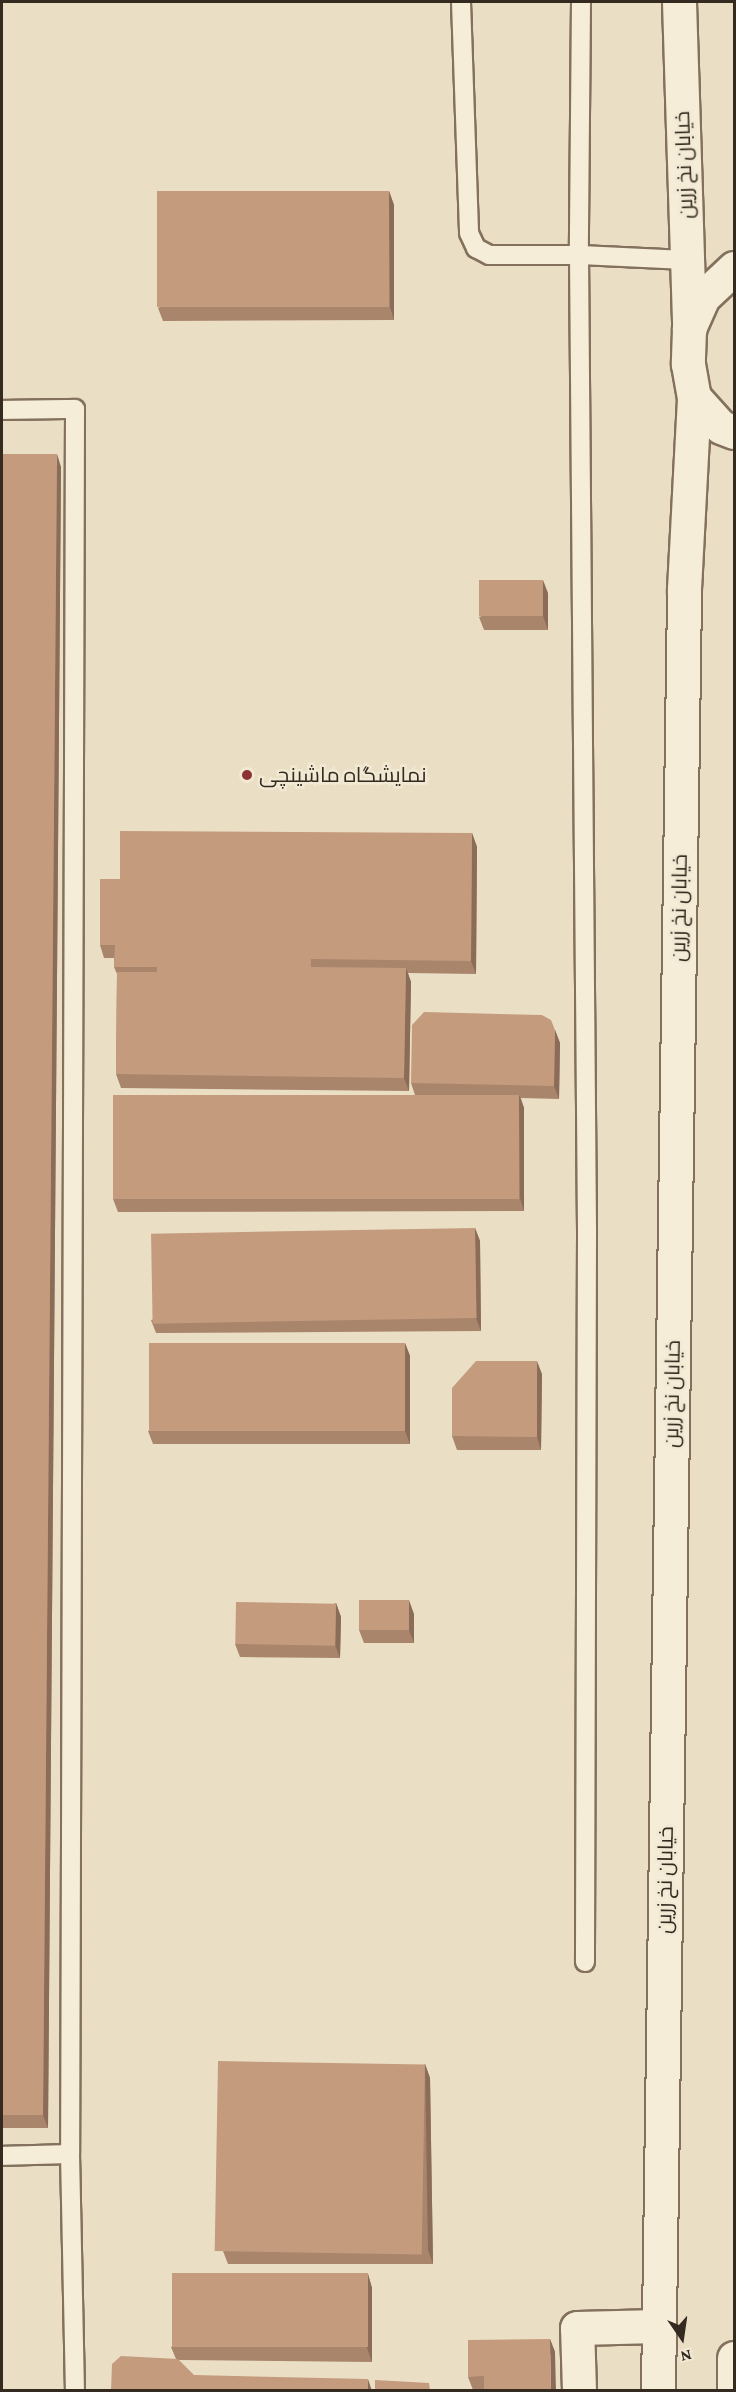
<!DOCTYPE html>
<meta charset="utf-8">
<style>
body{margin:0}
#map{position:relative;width:736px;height:2392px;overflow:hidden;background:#eadfc5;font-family:"Crimson Pro",Cairo,serif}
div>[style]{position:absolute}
.roads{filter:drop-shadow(2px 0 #83715d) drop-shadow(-2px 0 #83715d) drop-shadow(0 2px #83715d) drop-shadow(0 -2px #83715d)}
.service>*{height:18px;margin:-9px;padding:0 9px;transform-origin:9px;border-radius:9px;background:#f6edd8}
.minor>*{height:33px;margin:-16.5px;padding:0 16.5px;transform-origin:16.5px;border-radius:16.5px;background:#f6edd8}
.tertiary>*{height:33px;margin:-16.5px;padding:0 16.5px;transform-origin:16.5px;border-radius:16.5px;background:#f6edd8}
.wall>*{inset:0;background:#a9856c}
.shaded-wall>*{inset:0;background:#8a6c58}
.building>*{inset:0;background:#c59b7e;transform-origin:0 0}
.dots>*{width:16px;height:16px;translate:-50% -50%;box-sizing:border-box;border:3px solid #f2e9d4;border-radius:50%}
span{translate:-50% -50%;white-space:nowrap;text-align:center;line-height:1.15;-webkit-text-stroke:5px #f2e9d4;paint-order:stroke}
.street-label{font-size:21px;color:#352a1f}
.poi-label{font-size:21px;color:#352a1f}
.left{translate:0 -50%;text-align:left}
.frame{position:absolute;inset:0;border:3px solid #352a1f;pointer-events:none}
.north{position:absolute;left:652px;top:2308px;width:60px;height:60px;-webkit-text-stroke:4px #f2e9d4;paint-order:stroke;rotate:167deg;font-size:16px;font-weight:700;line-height:24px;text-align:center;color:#352a1f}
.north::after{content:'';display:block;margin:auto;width:21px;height:27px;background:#352a1f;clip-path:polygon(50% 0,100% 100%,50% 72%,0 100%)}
</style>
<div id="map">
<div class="roads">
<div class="service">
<i style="left:461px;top:2px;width:231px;rotate:88deg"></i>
<i style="left:469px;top:233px;width:17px;rotate:65deg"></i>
<i style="left:476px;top:248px;width:15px;rotate:28deg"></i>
<i style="left:489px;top:255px;width:90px"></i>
<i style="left:579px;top:255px;width:980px;rotate:89.53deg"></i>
<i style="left:587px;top:1235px;width:727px;rotate:90.16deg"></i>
<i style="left:581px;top:2px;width:253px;rotate:90.5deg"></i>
<i style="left:579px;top:255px;width:108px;rotate:2.7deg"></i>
<i style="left:2px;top:410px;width:73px;rotate:-0.8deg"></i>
<i style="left:75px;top:409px;width:1745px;rotate:90.16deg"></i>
<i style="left:70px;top:2154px;width:236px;rotate:88.8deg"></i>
<i style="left:2px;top:2156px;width:68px;rotate:-1.7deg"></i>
</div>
<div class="minor">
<i style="left:579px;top:2390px;width:62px;rotate:-91.8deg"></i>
<i style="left:577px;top:2328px;width:81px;rotate:-1.4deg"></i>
</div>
<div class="tertiary">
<i style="left:679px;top:2px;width:327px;rotate:88.2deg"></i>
<i style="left:734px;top:268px;width:42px;rotate:136.9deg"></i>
<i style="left:703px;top:297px;width:35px;rotate:114deg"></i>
<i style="left:689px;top:329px;width:35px;rotate:92deg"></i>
<i style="left:688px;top:364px;width:34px;rotate:80deg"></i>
<i style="left:694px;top:397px;width:40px;rotate:48deg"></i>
<i style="left:721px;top:427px;width:14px;rotate:21deg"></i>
<i style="left:658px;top:2390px;width:1801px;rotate:-89.17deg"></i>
<i style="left:684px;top:589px;width:192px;rotate:-87deg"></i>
<i style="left:734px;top:2390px;width:32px;rotate:-90deg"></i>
</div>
</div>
<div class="wall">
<i style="clip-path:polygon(389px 191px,394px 205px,394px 320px,163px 321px,158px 308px)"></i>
<i style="clip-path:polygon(2px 454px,61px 467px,48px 2128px,2px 2128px)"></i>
<i style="clip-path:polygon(548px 593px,548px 630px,484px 630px,479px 617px)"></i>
<i style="clip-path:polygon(472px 833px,477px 847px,476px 974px,408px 973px,411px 982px,409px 1091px,121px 1088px,116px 1074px,117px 974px,114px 967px,114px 958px,104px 958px,100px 945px,120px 879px)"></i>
<i style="clip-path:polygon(555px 1030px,560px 1043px,559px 1099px,521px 1098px,524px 1108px,524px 1211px,118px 1212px,113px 1199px,415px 1095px,411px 1083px)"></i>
<i style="clip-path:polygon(475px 1228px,480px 1241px,481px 1331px,156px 1333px,151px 1320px)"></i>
<i style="clip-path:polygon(405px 1343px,410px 1356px,410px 1444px,153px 1444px,148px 1431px)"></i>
<i style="clip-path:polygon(542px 1374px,541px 1450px,457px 1450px,452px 1436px)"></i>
<i style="clip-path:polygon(336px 1603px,341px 1617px,340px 1658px,240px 1657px,235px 1644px)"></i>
<i style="clip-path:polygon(414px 1614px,414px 1643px,364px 1643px,359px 1630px)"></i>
<i style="clip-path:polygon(425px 2064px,430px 2078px,433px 2264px,228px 2264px,223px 2251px)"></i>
<i style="clip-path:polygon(368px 2274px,372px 2288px,372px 2362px,179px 2360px,111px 2391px,176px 2359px,171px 2347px)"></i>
<i style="clip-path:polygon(550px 2339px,555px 2352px,484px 2390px,473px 2390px,468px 2377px)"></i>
</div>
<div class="shaded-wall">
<i style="clip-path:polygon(389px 191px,394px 205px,394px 320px,390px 307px)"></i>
<i style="clip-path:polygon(57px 454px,61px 467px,48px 2128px,43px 2115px)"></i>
<i style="clip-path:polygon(543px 580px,548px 593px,548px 630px,543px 616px)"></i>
<i style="clip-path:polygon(472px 833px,477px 847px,476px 974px,471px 961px)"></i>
<i style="clip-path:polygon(406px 968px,411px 982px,409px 1091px,404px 1078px)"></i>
<i style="clip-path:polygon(555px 1030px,560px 1043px,559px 1099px,554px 1086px)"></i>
<i style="clip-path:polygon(519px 1095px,524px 1108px,524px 1211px,520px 1198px)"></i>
<i style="clip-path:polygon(475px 1228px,480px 1241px,481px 1331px,476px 1318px)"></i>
<i style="clip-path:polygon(405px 1343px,410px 1356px,410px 1444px,405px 1431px)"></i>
<i style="clip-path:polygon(537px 1361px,542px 1374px,541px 1450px,537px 1437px)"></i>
<i style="clip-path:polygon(409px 1600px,414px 1614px,414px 1643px,409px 1630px)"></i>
<i style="clip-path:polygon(336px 1603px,341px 1617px,340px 1658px,335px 1645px)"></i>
<i style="clip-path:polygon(425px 2064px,430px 2078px,433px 2264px,428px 2250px)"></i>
<i style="clip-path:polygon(368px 2274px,372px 2288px,372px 2362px,367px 2348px)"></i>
<i style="clip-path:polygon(550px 2339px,555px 2352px,556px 2391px,551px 2391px)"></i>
<i style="clip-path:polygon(368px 2379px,372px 2391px,368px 2391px)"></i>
</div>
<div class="building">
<i style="left:389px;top:191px;width:116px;height:232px;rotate:90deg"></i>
<i style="clip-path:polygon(2px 454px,57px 454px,43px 2115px,2px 2115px)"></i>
<i style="left:543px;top:580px;width:36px;height:64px;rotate:90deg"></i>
<i style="clip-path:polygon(120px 831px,472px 833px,471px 961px,311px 959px,311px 967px,406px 968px,404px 1078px,116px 1074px,117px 972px,157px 972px,157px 967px,114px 967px,115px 945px,100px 945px,100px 879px,120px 879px)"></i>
<i style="clip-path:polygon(424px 1012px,542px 1015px,551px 1020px,555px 1030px,554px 1086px,411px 1083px,412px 1025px)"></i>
<i style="left:113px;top:1095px;width:406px;height:104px"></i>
<i style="left:475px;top:1228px;width:90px;height:324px;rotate:89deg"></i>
<i style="left:149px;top:1343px;width:256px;height:88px"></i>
<i style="clip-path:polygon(476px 1361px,537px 1361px,537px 1437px,452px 1436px,452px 1388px)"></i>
<i style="left:409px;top:1600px;width:30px;height:50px;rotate:90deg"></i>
<i style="left:236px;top:1602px;width:100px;height:42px;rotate:1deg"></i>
<i style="left:218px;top:2061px;width:207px;height:190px;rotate:1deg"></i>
<i style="left:172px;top:2273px;width:196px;height:74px"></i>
<i style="clip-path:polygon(550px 2339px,551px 2391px,484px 2391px,484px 2376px,468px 2377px,468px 2340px)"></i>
<i style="clip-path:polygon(121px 2356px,178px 2359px,194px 2375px,368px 2379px,368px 2391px,111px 2391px,112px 2364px)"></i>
<i style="clip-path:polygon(375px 2380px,429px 2383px,430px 2391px,375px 2391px)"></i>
</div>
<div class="dots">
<i style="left:247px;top:775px;background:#8d3233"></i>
</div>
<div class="street-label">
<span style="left:684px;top:165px;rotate:-92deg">خیابان نخ زرین</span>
<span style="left:679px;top:908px;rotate:-89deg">خیابان نخ زرین</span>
<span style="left:672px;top:1394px;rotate:-89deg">خیابان نخ زرین</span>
<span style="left:665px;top:1880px;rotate:-89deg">خیابان نخ زرین</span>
</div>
<div class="poi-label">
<span class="left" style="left:259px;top:775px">نمایشگاه ماشینچی</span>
</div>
<div class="frame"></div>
<div class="north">N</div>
</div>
